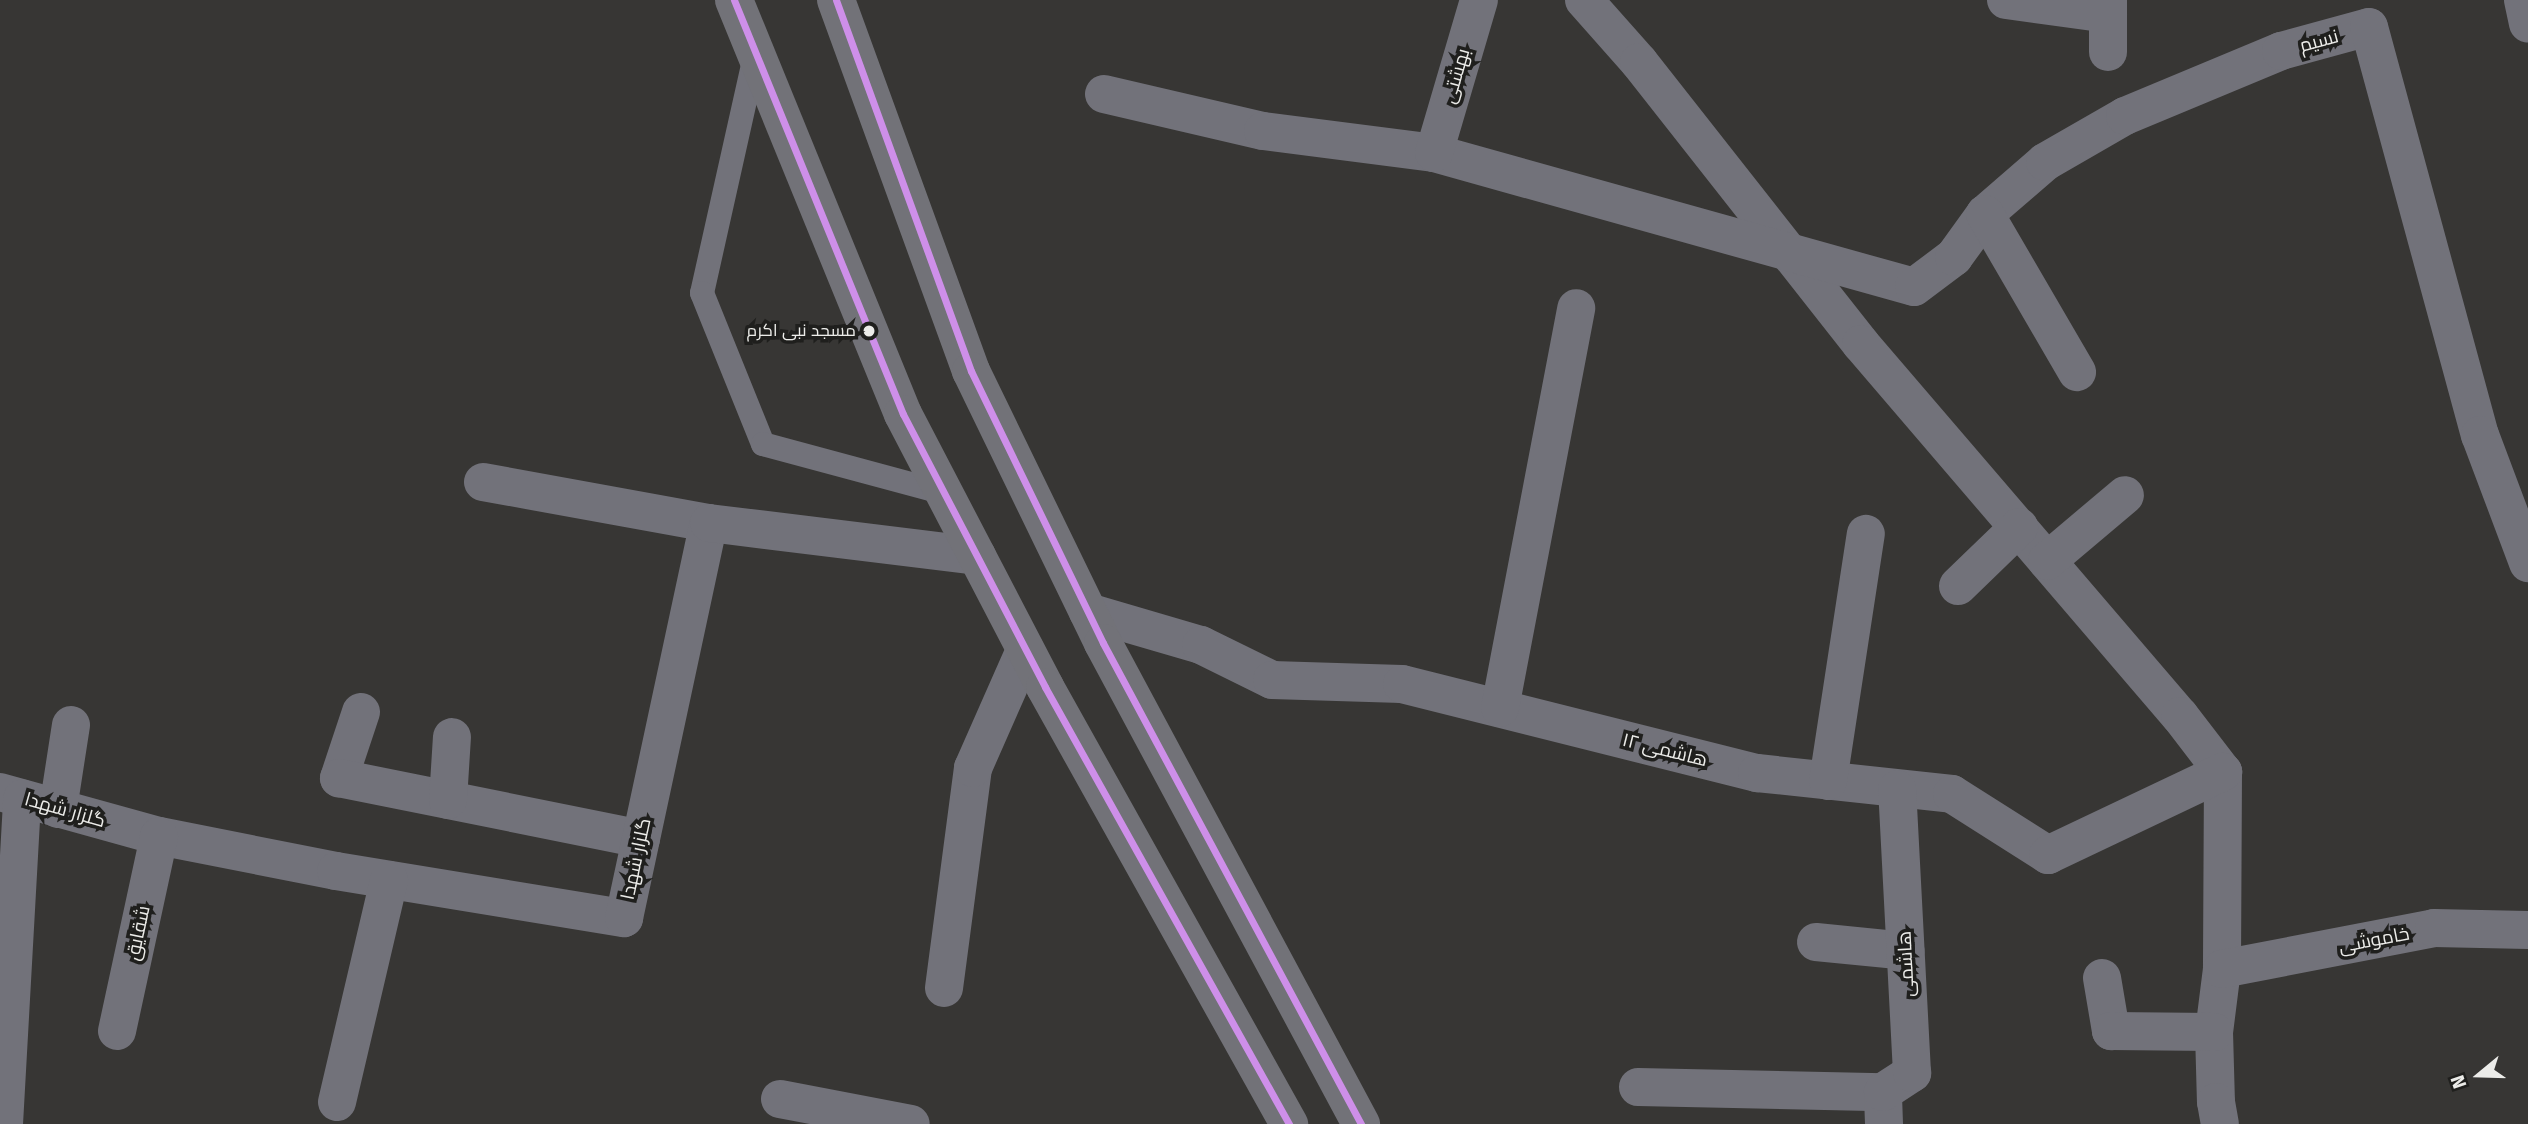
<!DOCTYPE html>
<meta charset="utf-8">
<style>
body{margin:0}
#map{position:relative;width:2528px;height:1124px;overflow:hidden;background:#373634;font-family:"Fira Sans",Cairo,sans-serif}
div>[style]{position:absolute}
.lane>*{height:24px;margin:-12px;padding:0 12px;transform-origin:12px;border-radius:12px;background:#72727a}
.street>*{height:38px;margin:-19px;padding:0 19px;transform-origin:19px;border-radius:19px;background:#72727a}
.primary>*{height:38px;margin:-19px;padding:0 19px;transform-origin:19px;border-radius:19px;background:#727278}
.bus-1>*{height:7px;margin:-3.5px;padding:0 3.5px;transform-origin:3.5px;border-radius:3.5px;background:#ce8fe9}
.dots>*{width:19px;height:19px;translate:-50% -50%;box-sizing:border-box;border:4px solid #1f1f1d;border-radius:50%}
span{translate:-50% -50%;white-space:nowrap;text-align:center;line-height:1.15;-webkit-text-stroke:7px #1f1f1d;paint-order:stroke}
.bus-label{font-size:17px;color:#ecece9}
.right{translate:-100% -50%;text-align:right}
.street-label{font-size:19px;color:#ecece9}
.north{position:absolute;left:2444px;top:1040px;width:70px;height:70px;-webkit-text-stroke:5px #1f1f1d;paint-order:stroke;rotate:251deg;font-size:19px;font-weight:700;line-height:28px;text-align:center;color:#ecece9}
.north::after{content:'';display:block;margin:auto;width:24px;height:32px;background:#ecece9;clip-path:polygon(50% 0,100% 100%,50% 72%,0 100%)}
</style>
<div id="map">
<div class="lane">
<i style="left:755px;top:56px;width:243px;rotate:102.6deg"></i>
<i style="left:702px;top:293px;width:163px;rotate:68deg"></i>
<i style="left:763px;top:444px;width:188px;rotate:15.1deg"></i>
</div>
<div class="street">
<i style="left:1584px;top:0;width:83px;rotate:48.4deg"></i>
<i style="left:1639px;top:62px;width:359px;rotate:51.8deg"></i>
<i style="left:1861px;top:344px;width:490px;rotate:49.4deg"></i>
<i style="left:2180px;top:716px;width:71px;rotate:52.5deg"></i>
<i style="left:2223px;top:772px;width:197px;rotate:90.3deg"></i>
<i style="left:2222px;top:969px;width:64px;rotate:97.2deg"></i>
<i style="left:2214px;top:1032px;width:70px;rotate:88.4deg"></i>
<i style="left:2216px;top:1102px;width:22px;rotate:80deg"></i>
<i style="left:2006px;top:0;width:103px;rotate:7.8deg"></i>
<i style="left:2108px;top:0;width:52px;rotate:90deg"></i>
<i style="left:2523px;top:0;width:24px;rotate:78deg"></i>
<i style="left:1104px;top:94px;width:163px;rotate:13.1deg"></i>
<i style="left:1263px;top:131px;width:172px;rotate:7.3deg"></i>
<i style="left:1434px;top:153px;width:498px;rotate:15.6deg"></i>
<i style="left:1914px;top:287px;width:50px;rotate:-36.9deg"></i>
<i style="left:1954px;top:257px;width:53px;rotate:-54.2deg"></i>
<i style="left:1985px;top:214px;width:79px;rotate:-40.9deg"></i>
<i style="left:2045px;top:162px;width:92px;rotate:-29.9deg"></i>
<i style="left:2125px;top:116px;width:169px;rotate:-22.6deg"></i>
<i style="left:2281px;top:51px;width:91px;rotate:-15.3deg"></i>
<i style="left:2369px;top:27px;width:423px;rotate:74.8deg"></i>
<i style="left:2480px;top:435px;width:137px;rotate:69.4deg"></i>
<i style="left:1434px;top:153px;width:159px;rotate:-73.6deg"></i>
<i style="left:1985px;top:214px;width:183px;rotate:59.8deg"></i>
<i style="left:483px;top:482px;width:230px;rotate:10.3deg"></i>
<i style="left:2047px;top:561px;width:102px;rotate:-40.2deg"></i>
<i style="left:1958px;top:586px;width:85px;rotate:-44deg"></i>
<i style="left:1088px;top:612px;width:118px;rotate:16.3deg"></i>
<i style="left:1201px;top:645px;width:79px;rotate:26.2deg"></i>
<i style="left:1272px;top:680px;width:130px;rotate:1.8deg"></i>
<i style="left:1402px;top:684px;width:366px;rotate:14.1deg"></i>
<i style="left:1757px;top:773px;width:196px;rotate:6.1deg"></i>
<i style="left:1952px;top:794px;width:114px;rotate:32.4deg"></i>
<i style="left:2048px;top:855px;width:194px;rotate:-25.4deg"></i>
<i style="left:1500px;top:708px;width:407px;rotate:-79.2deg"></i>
<i style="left:361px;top:712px;width:70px;rotate:108.4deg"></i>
<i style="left:339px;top:778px;width:308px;rotate:11.4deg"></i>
<i style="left:1828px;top:781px;width:250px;rotate:-81.3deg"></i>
<i style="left:0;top:792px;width:165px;rotate:15.5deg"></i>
<i style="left:159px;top:836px;width:180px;rotate:11.2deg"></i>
<i style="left:336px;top:871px;width:292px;rotate:9.3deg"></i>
<i style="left:624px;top:918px;width:404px;rotate:-77.9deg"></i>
<i style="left:709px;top:523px;width:270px;rotate:7deg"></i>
<i style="left:448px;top:800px;width:63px;rotate:-86.4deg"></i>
<i style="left:58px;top:809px;width:85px;rotate:-81.2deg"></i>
<i style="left:1816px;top:942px;width:90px;rotate:5.7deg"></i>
<i style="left:2222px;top:969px;width:216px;rotate:-10.9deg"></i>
<i style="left:2434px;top:928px;width:94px;rotate:1.2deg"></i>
<i style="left:2102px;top:978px;width:54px;rotate:80.4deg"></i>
<i style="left:2111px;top:1031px;width:103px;rotate:0.6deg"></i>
<i style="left:944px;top:988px;width:222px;rotate:-82.5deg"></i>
<i style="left:973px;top:768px;width:129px;rotate:-66.2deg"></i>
<i style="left:117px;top:1031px;width:199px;rotate:-77.8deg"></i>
<i style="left:1638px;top:1087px;width:245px;rotate:1.2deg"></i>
<i style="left:780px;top:1099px;width:133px;rotate:10.8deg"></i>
<i style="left:337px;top:1102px;width:228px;rotate:-76.8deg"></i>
<i style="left:4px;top:1124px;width:326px;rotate:-86.8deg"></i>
<i style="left:1884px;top:1124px;width:32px;rotate:-92deg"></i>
<i style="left:1883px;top:1092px;width:35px;rotate:-33deg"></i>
<i style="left:1912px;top:1073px;width:284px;rotate:-93deg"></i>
</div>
<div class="primary">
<i style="left:734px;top:0;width:447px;rotate:67.8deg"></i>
<i style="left:903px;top:414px;width:308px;rotate:62.5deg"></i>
<i style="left:1045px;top:687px;width:501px;rotate:60.82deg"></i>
<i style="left:836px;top:0;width:395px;rotate:70deg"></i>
<i style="left:971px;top:371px;width:302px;rotate:64.1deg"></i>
<i style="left:1103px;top:643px;width:546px;rotate:61.79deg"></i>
</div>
<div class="bus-1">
<i style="left:734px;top:0;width:447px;rotate:67.8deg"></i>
<i style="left:903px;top:414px;width:308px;rotate:62.5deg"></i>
<i style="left:1045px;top:687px;width:501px;rotate:60.82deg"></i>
<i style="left:836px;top:0;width:395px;rotate:70deg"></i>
<i style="left:971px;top:371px;width:302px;rotate:64.1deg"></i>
<i style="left:1103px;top:643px;width:546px;rotate:61.79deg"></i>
</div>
<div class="dots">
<i style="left:869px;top:331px;background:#ecece9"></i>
</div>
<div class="bus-label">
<span class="right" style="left:856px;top:331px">مسجد نبی اکرم</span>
</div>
<div class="street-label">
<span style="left:2319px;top:41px;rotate:-15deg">نسیم</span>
<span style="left:1456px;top:76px;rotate:-74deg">بهشتی</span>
<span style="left:1665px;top:750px;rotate:14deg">۱۲ هاشمی</span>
<span style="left:65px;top:810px;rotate:16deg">گلزار شهدا</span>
<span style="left:636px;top:859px;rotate:-78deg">گلزار شهدا</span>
<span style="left:138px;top:933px;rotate:-78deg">شقایق</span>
<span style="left:2374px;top:940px;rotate:-11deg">خاموشی</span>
<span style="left:1906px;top:964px;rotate:-93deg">هاشمی</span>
</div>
<div class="north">N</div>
</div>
